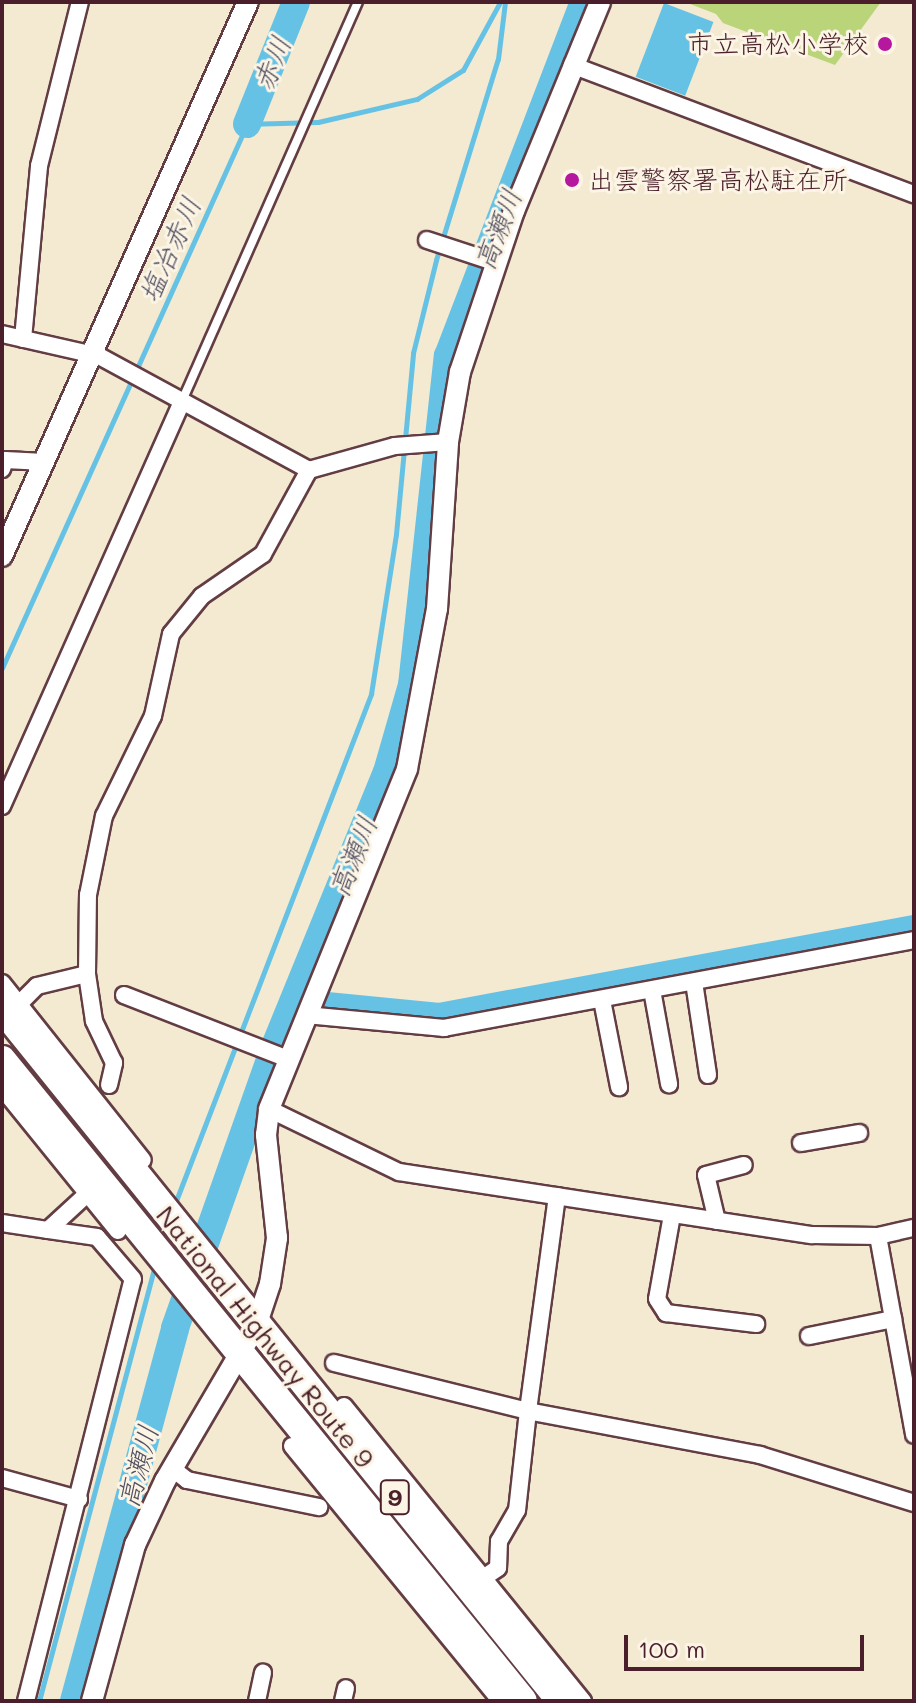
<!DOCTYPE html>
<meta charset="utf-8">
<style>
body{margin:0}
#map{position:relative;width:916px;height:1703px;overflow:hidden;background:#f3ead1;font-family:Mali,"Klee One",sans-serif}
div>[style]{position:absolute}
.green>*{inset:0;background:#bad47a}
.water>*{inset:0;background:#66c2e4;transform-origin:0 0}
.stream>*{height:5px;margin:-2.5px;padding:0 2.5px;transform-origin:2.5px;border-radius:2.5px;background:#66c2e4}
.river>*{height:28px;margin:-14px;padding:0 14px;transform-origin:14px;border-radius:14px;background:#66c2e4}
.roads{filter:drop-shadow(2px 0 #633d44) drop-shadow(-2px 0 #633d44) drop-shadow(0 2px #633d44) drop-shadow(0 -2px #633d44)}
.service>*{height:8px;margin:-4px;padding:0 4px;transform-origin:4px;border-radius:4px;background:#fff}
.minor>*{height:16px;margin:-8px;padding:0 8px;transform-origin:8px;border-radius:8px;background:#fff}
.tertiary>*{height:20px;margin:-10px;padding:0 10px;transform-origin:10px;border-radius:10px;background:#fff}
.trunk>*{height:28px;margin:-14px;padding:0 14px;transform-origin:14px;border-radius:14px;background:#fff}
.dots>*{width:22px;height:22px;translate:-50% -50%;box-sizing:border-box;border:4px solid #fcf5e5;border-radius:50%}
span{translate:-50% -50%;white-space:nowrap;text-align:center;line-height:1.15;-webkit-text-stroke:6px #fcf5e5;paint-order:stroke}
.shield-label span{padding:2px 6px;background:#fcf5e5;border:2px solid;border-radius:6px;-webkit-text-stroke-width:0}
.shield-label{font-size:24px;color:#4a1f2b;font-weight:700}
.poi-label{font-size:26px;color:#4a1f2b}
.right{translate:-100% -50%;text-align:right}
.left{translate:0 -50%;text-align:left}
.street-label{font-size:26px;color:#4a1f2b}
.water-label{font-size:28px;color:#525062;font-style:italic}
.frame{position:absolute;inset:0;border:4px solid #4a1f2b;pointer-events:none}
.scale{position:absolute;left:624px;top:1635px;width:240px;height:36px;box-sizing:border-box;border:4px solid #4a1f2b;border-top:0;padding-left:10px;font-size:24px;line-height:28px;white-space:nowrap;color:#4a1f2b;-webkit-text-stroke:6px #fcf5e5;paint-order:stroke}
</style>
<div id="map">
<div class="green">
<i style="clip-path:polygon(685px 2px,881px 2px,835px 65px,723px 23px,716px 14px)"></i>
</div>
<div class="water">
<i style="left:664px;top:3px;width:53px;height:79px;rotate:21deg"></i>
</div>
<div class="stream">
<i style="left:2px;top:668px;width:597px;rotate:-65.75deg"></i>
<i style="left:247px;top:124px;width:71px;rotate:-1.6deg"></i>
<i style="left:318px;top:122px;width:102px;rotate:-13.1deg"></i>
<i style="left:417px;top:99px;width:54px;rotate:-32.2deg"></i>
<i style="left:463px;top:70px;width:77px;rotate:-61.4deg"></i>
<i style="left:174px;top:1206px;width:549px;rotate:-68.95deg"></i>
<i style="left:371px;top:694px;width:162px;rotate:-81.1deg"></i>
<i style="left:396px;top:534px;width:182px;rotate:-84.6deg"></i>
<i style="left:413px;top:353px;width:96px;rotate:-76.1deg"></i>
<i style="left:436px;top:260px;width:210px;rotate:-72.9deg"></i>
<i style="left:498px;top:59px;width:57px;rotate:-83deg"></i>
<i style="left:39px;top:1701px;width:451px;rotate:-75.1deg"></i>
</div>
<div class="river">
<i style="left:247px;top:124px;width:131px;rotate:-68.1deg"></i>
<i style="left:296px;top:1003px;width:144px;rotate:5.6deg"></i>
<i style="left:439px;top:1017px;width:483px;rotate:-10.5deg"></i>
<i style="left:74px;top:1701px;width:386px;rotate:-74.8deg"></i>
<i style="left:175px;top:1328px;width:299px;rotate:-70.5deg"></i>
<i style="left:275px;top:1046px;width:296px;rotate:-67.8deg"></i>
<i style="left:387px;top:772px;width:91px;rotate:-74deg"></i>
<i style="left:412px;top:685px;width:331px;rotate:-83.8deg"></i>
<i style="left:448px;top:356px;width:379px;rotate:-69deg"></i>
</div>
<div class="roads">
<div class="service">
<i style="left:182px;top:401px;width:436px;rotate:-66.2deg"></i>
</div>
<div class="minor">
<i style="left:572px;top:65px;width:366px;rotate:20.7deg"></i>
<i style="left:427px;top:240px;width:74px;rotate:18.2deg"></i>
<i style="left:2px;top:334px;width:99px;rotate:12.8deg"></i>
<i style="left:99px;top:356px;width:239px;rotate:28.5deg"></i>
<i style="left:309px;top:470px;width:89px;rotate:-15.6deg"></i>
<i style="left:395px;top:446px;width:53px;rotate:-4.3deg"></i>
<i style="left:23px;top:339px;width:174px;rotate:-84.7deg"></i>
<i style="left:39px;top:166px;width:169px;rotate:-76deg"></i>
<i style="left:2px;top:469px;width:9px;rotate:-72deg"></i>
<i style="left:5px;top:460px;width:40px;rotate:2.9deg"></i>
<i style="left:2px;top:806px;width:443px;rotate:-66deg"></i>
<i style="left:694px;top:982px;width:94px;rotate:81.4deg"></i>
<i style="left:2px;top:983px;width:226px;rotate:51.5deg"></i>
<i style="left:652px;top:990px;width:96px;rotate:79.7deg"></i>
<i style="left:124px;top:995px;width:176px;rotate:21.3deg"></i>
<i style="left:602px;top:1000px;width:89px;rotate:78.9deg"></i>
<i style="left:18px;top:1005px;width:27px;rotate:-45deg"></i>
<i style="left:37px;top:986px;width:51px;rotate:-13.5deg"></i>
<i style="left:306px;top:1015px;width:139px;rotate:5.4deg"></i>
<i style="left:444px;top:1028px;width:478px;rotate:-10.6deg"></i>
<i style="left:109px;top:1085px;width:23px;rotate:-77deg"></i>
<i style="left:114px;top:1063px;width:47px;rotate:-115.5deg"></i>
<i style="left:94px;top:1021px;width:48px;rotate:-98.5deg"></i>
<i style="left:87px;top:974px;width:79px;rotate:-89.3deg"></i>
<i style="left:88px;top:895px;width:81px;rotate:-78.6deg"></i>
<i style="left:104px;top:816px;width:111px;rotate:-63.9deg"></i>
<i style="left:153px;top:716px;width:84px;rotate:-77.6deg"></i>
<i style="left:171px;top:634px;width:49px;rotate:-50.8deg"></i>
<i style="left:202px;top:596px;width:74px;rotate:-34.5deg"></i>
<i style="left:263px;top:554px;width:96px;rotate:-61.3deg"></i>
<i style="left:2px;top:1088px;width:184px;rotate:51deg"></i>
<i style="left:269px;top:1109px;width:144px;rotate:25.9deg"></i>
<i style="left:399px;top:1172px;width:418px;rotate:8.7deg"></i>
<i style="left:812px;top:1235px;width:66px;rotate:0.9deg"></i>
<i style="left:878px;top:1236px;width:37px;rotate:-13deg"></i>
<i style="left:801px;top:1143px;width:59px;rotate:-9.8deg"></i>
<i style="left:557px;top:1196px;width:217px;rotate:97.7deg"></i>
<i style="left:528px;top:1411px;width:236px;rotate:10.7deg"></i>
<i style="left:760px;top:1455px;width:161px;rotate:17.3deg"></i>
<i style="left:672px;top:1215px;width:85px;rotate:100.1deg"></i>
<i style="left:657px;top:1299px;width:17px;rotate:57deg"></i>
<i style="left:666px;top:1313px;width:91px;rotate:7deg"></i>
<i style="left:717px;top:1221px;width:47px;rotate:-103.4deg"></i>
<i style="left:706px;top:1175px;width:39px;rotate:-15deg"></i>
<i style="left:2px;top:1223px;width:47px;rotate:8.7deg"></i>
<i style="left:48px;top:1230px;width:53px;rotate:-42.7deg"></i>
<i style="left:878px;top:1236px;width:202px;rotate:79.7deg"></i>
<i style="left:809px;top:1336px;width:86px;rotate:-11.4deg"></i>
<i style="left:334px;top:1363px;width:200px;rotate:13.9deg"></i>
<i style="left:528px;top:1411px;width:100px;rotate:96.3deg"></i>
<i style="left:517px;top:1510px;width:36px;rotate:120deg"></i>
<i style="left:499px;top:1541px;width:27px;rotate:92deg"></i>
<i style="left:498px;top:1568px;width:18px;rotate:146deg"></i>
<i style="left:344px;top:1406px;width:380px;rotate:51deg"></i>
<i style="left:292px;top:1446px;width:330px;rotate:50.7deg"></i>
<i style="left:173px;top:1469px;width:18px;rotate:38deg"></i>
<i style="left:187px;top:1480px;width:135px;rotate:11.6deg"></i>
<i style="left:2px;top:1478px;width:80px;rotate:15.3deg"></i>
<i style="left:26px;top:1701px;width:435px;rotate:-75.8deg"></i>
<i style="left:133px;top:1279px;width:55px;rotate:-130.6deg"></i>
<i style="left:97px;top:1237px;width:49px;rotate:-171.9deg"></i>
<i style="left:257px;top:1701px;width:29px;rotate:-78deg"></i>
<i style="left:343px;top:1701px;width:13px;rotate:-77deg"></i>
</div>
<div class="tertiary">
<i style="left:2px;top:556px;width:606px;rotate:-66.06deg"></i>
<i style="left:92px;top:1701px;width:162px;rotate:-74.6deg"></i>
<i style="left:135px;top:1545px;width:71px;rotate:-64.9deg"></i>
<i style="left:165px;top:1481px;width:180px;rotate:-59.6deg"></i>
<i style="left:256px;top:1326px;width:44px;rotate:-71.6deg"></i>
<i style="left:270px;top:1284px;width:47px;rotate:-81.3deg"></i>
<i style="left:277px;top:1238px;width:104px;rotate:-96.1deg"></i>
<i style="left:266px;top:1135px;width:26px;rotate:-83deg"></i>
<i style="left:269px;top:1109px;width:367px;rotate:-67.9deg"></i>
<i style="left:407px;top:769px;width:163px;rotate:-79.4deg"></i>
<i style="left:437px;top:609px;width:167px;rotate:-86.2deg"></i>
<i style="left:448px;top:442px;width:71px;rotate:-80.3deg"></i>
<i style="left:460px;top:372px;width:170px;rotate:-71.5deg"></i>
<i style="left:514px;top:211px;width:226px;rotate:-67.6deg"></i>
</div>
<div class="trunk">
<i style="left:2px;top:1008px;width:890px;rotate:51.11deg"></i>
<i style="left:2px;top:1060px;width:826px;rotate:50.9deg"></i>
</div>
</div>
<div class="dots">
<i style="left:885px;top:44px;background:#b5179e"></i>
<i style="left:572px;top:180px;background:#b5179e"></i>
</div>
<div class="shield-label">
<span style="left:395px;top:1497px">9</span>
</div>
<div class="poi-label">
<span class="right" style="left:869px;top:44px">市立高松小学校</span>
<span class="left" style="left:588px;top:180px">出雲警察署高松駐在所</span>
</div>
<div class="street-label">
<span style="left:265px;top:1337px;rotate:51deg">National Highway Route 9</span>
</div>
<div class="water-label">
<span style="left:271px;top:63px;rotate:-68deg">赤川</span>
<span style="left:497px;top:229px;rotate:-69deg">高瀬川</span>
<span style="left:169px;top:249px;rotate:-66deg">塩冶赤川</span>
<span style="left:352px;top:856px;rotate:-68deg">高瀬川</span>
<span style="left:137px;top:1466px;rotate:-75deg">高瀬川</span>
</div>
<div class="frame"></div>
<div class="scale">100 m</div>
</div>
